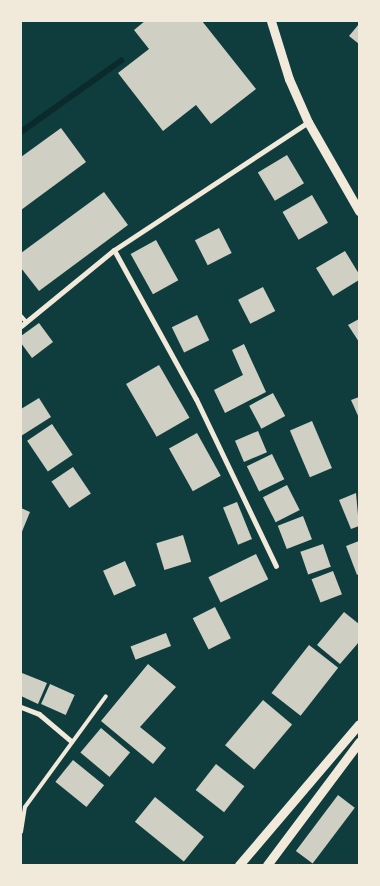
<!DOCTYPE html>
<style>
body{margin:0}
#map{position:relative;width:380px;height:886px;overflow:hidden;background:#0f3d3e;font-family:"Times New Roman",serif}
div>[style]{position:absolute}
.stream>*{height:5.5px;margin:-2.75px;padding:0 2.75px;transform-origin:2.75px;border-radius:2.75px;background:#0a2a2b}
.building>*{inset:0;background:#cfcfc3;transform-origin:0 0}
.service>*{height:4px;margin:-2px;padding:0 2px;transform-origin:2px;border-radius:2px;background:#f1e9da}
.minor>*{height:5px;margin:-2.5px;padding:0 2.5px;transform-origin:2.5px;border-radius:2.5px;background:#f1e9da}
.tertiary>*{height:9px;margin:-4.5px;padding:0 4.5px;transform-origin:4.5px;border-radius:4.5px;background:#f1e9da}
span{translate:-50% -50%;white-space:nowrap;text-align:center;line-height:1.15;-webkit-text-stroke:4.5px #f1e9da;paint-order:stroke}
.frame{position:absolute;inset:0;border:22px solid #f1e9da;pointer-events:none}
</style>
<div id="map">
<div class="stream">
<i style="left:21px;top:132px;width:123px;rotate:-35.4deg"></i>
</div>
<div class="building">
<i style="clip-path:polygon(145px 21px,202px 21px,256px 89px,211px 124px,196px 105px,163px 131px,118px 73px,149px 49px,134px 30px)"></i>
<i style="clip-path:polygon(359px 24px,359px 44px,349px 36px)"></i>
<i style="clip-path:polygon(61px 128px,86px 162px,21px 210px,21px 157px)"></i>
<i style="left:287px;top:155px;width:33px;height:34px;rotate:59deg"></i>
<i style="clip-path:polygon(104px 192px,128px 225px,39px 291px,21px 268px,21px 253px)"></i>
<i style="left:312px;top:195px;width:32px;height:34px;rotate:60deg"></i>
<i style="left:219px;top:228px;width:28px;height:27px;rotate:63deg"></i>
<i style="left:156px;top:240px;width:46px;height:29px;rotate:61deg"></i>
<i style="clip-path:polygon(345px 251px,359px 274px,359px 280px,333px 296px,316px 268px)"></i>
<i style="left:263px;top:287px;width:27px;height:28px;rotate:63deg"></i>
<i style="left:197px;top:315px;width:28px;height:28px;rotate:64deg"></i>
<i style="clip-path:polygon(359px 319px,359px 342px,348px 325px)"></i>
<i style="clip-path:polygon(39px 323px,53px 342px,32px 358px,21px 343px,21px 336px)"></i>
<i style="clip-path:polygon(244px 344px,266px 392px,225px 413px,214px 390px,243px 375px,232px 350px)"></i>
<i style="left:159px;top:365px;width:61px;height:38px;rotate:60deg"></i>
<i style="left:273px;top:393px;width:26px;height:27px;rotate:62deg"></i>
<i style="clip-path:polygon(359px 397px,359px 418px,351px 400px)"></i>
<i style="clip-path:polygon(39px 398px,51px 417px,21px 436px,21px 409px)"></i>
<i style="left:312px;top:421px;width:51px;height:24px;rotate:67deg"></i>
<i style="left:52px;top:424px;width:37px;height:30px;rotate:56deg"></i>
<i style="left:258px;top:431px;width:23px;height:25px;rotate:67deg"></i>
<i style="left:197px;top:433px;width:49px;height:32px;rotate:61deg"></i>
<i style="left:272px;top:454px;width:28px;height:28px;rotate:64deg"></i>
<i style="left:73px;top:467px;width:32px;height:26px;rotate:56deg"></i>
<i style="left:287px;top:485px;width:28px;height:27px;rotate:63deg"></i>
<i style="clip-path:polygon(356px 493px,359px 526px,351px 529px,339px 500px)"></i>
<i style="left:237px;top:502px;width:40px;height:15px;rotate:68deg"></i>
<i style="clip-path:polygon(21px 508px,30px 512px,21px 534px)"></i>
<i style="left:303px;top:516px;width:25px;height:27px;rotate:69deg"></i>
<i style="left:183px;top:535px;width:28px;height:28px;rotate:73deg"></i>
<i style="clip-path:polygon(359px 541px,359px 574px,357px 575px,346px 546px)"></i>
<i style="left:323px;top:544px;width:24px;height:24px;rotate:71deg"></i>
<i style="left:256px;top:554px;width:28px;height:53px;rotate:64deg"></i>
<i style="left:125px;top:561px;width:27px;height:24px;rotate:66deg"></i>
<i style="left:333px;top:571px;width:25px;height:23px;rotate:69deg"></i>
<i style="left:215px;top:607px;width:35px;height:25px;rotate:63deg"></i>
<i style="clip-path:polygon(344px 612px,359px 624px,359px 642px,340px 664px,317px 645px)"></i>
<i style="left:166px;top:633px;width:14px;height:38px;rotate:69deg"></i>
<i style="left:309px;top:645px;width:37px;height:61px;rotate:38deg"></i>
<i style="clip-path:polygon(148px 664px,176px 687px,140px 727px,166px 748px,153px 764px,101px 721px)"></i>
<i style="clip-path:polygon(22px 673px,47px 683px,38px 704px,21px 696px)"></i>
<i style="left:50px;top:684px;width:27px;height:22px;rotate:24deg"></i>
<i style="left:263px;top:700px;width:38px;height:59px;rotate:40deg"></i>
<i style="left:101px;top:728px;width:38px;height:32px;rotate:40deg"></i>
<i style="left:73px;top:760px;width:40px;height:28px;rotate:39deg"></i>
<i style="left:216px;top:764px;width:36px;height:33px;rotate:38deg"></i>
<i style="left:338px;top:795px;width:21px;height:70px;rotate:37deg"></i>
<i style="left:155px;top:797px;width:63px;height:32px;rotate:39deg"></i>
</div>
<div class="service">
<i style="left:21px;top:316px;width:8px;rotate:50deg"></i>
<i style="left:21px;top:832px;width:25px;rotate:-81deg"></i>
<i style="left:25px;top:807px;width:137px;rotate:-53.9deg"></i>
</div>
<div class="minor">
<i style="left:114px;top:250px;width:170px;rotate:61.2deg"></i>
<i style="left:196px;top:399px;width:185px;rotate:64.4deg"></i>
<i style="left:21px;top:326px;width:120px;rotate:-39.3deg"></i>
<i style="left:114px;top:250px;width:232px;rotate:-33.4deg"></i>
<i style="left:21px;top:707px;width:19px;rotate:21deg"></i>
<i style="left:39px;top:714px;width:42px;rotate:40.2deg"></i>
</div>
<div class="tertiary">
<i style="left:271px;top:21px;width:61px;rotate:72.8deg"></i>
<i style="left:289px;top:79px;width:47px;rotate:66.2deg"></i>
<i style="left:308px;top:122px;width:103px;rotate:60.2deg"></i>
<i style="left:239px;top:865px;width:185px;rotate:-49.6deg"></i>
<i style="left:267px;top:865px;width:154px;rotate:-53.2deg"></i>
</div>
<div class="frame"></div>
</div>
